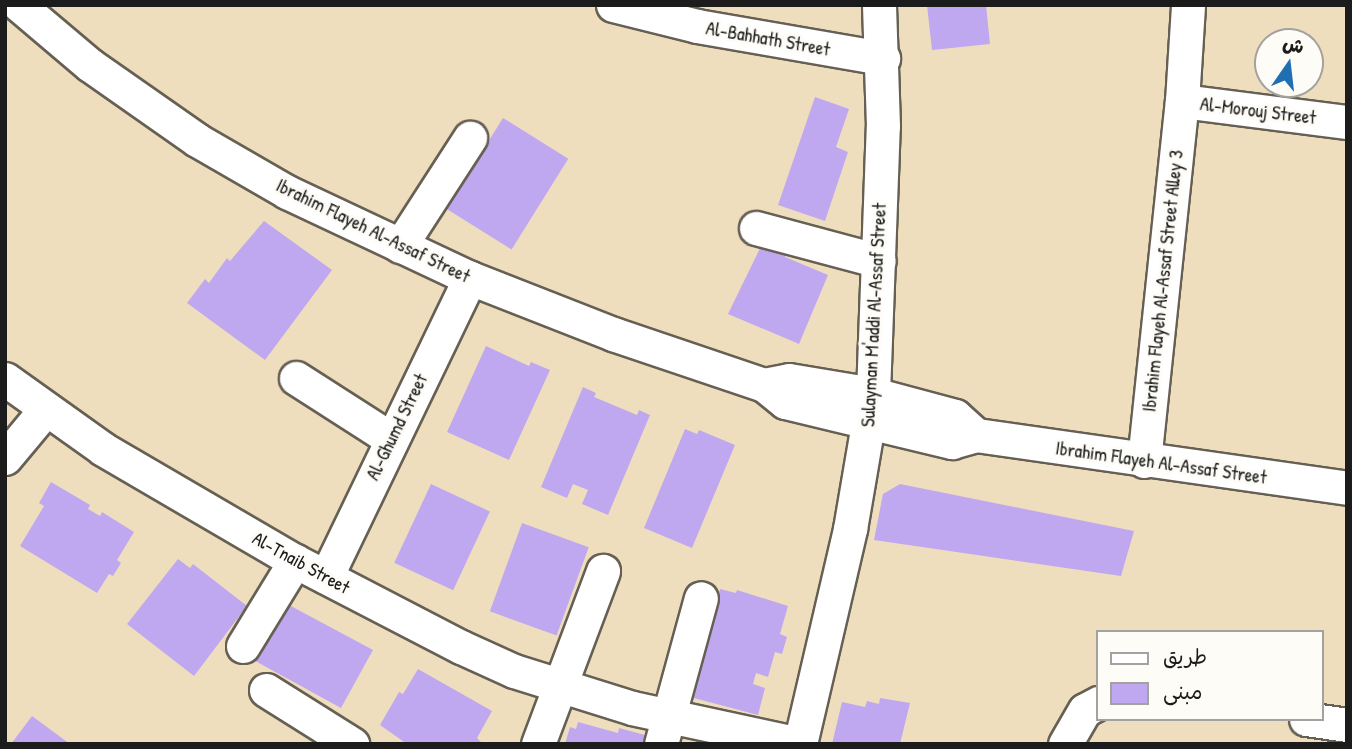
<!DOCTYPE html>
<meta charset="utf-8">
<style>
body{margin:0}
#map{position:relative;width:1352px;height:749px;overflow:hidden;background:#efdebd;font-family:"Patrick Hand","Playpen Sans Arabic",sans-serif}
div>[style]{position:absolute}
.building>*{inset:0;background:#bfa8f0;transform-origin:0 0}
.roads{filter:drop-shadow(2px 0 #666054) drop-shadow(-2px 0 #666054) drop-shadow(0 2px #666054) drop-shadow(0 -2px #666054)}
.minor>*{height:33px;margin:-16.5px;padding:0 16.5px;transform-origin:16.5px;border-radius:16.5px;background:#fff}
span{translate:-50% -50%;white-space:nowrap;text-align:center;line-height:1.15;-webkit-text-stroke:6px #fdfcf7;paint-order:stroke}
.street-label{font-size:19px;color:#1c1c1c}
.frame{position:absolute;inset:0;border:7px solid #1c1c1c;pointer-events:none}
.legend{position:absolute;left:1096px;top:630px;width:228px;height:91px;box-sizing:border-box;background:#fdfcf7;border:2px solid #a3a29f;margin:0;padding:9px 12px;list-style:none;font-size:21px;color:#1c1c1c}
.legend li{display:flex;align-items:center;gap:14px;height:35px}
.legend b{width:35px;border:2px solid #a3a29f}
.north{position:absolute;left:1254px;top:28px;width:70px;height:70px;box-sizing:border-box;background:#fdfcf7;border:2px solid #a3a29f;border-radius:50%;rotate:14deg;font-size:19px;font-weight:700;line-height:28px;text-align:center;color:#1c1c1c}
.north::after{content:'';display:block;margin:auto;width:24px;height:32px;background:#1f6fb2;clip-path:polygon(50% 0,100% 100%,50% 72%,0 100%)}
</style>
<div id="map">
<div class="building">
<i style="clip-path:polygon(927px 5px,986px 5px,990px 44px,932px 50px)"></i>
<i style="clip-path:polygon(815px 97px,849px 109px,836px 147px,848px 152px,825px 221px,778px 205px)"></i>
<i style="left:503px;top:118px;width:77px;height:107px;rotate:32deg"></i>
<i style="clip-path:polygon(264px 221px,332px 270px,265px 360px,187px 303px,205px 279px,209px 283px,227px 258px,230px 261px)"></i>
<i style="clip-path:polygon(765px 238px,789px 248px,785px 257px,828px 275px,799px 344px,728px 314px)"></i>
<i style="clip-path:polygon(486px 346px,529px 366px,531px 362px,550px 370px,509px 460px,447px 432px)"></i>
<i style="clip-path:polygon(583px 387px,596px 393px,594px 397px,637px 415px,639px 410px,650px 415px,608px 515px,582px 504px,588px 490px,573px 484px,567px 498px,541px 487px)"></i>
<i style="clip-path:polygon(685px 429px,697px 434px,699px 430px,735px 445px,692px 548px,644px 528px)"></i>
<i style="clip-path:polygon(51px 482px,90px 505px,88px 509px,100px 516px,102px 512px,134px 532px,117px 560px,121px 563px,113px 576px,109px 574px,97px 593px,20px 546px,44px 506px,39px 503px)"></i>
<i style="left:431px;top:484px;width:65px;height:87px;rotate:25deg"></i>
<i style="clip-path:polygon(900px 484px,1134px 531px,1121px 576px,874px 540px,883px 494px)"></i>
<i style="left:522px;top:523px;width:71px;height:94px;rotate:20deg"></i>
<i style="clip-path:polygon(178px 559px,190px 568px,193px 564px,247px 606px,194px 676px,127px 624px)"></i>
<i style="clip-path:polygon(720px 589px,736px 593px,737px 590px,788px 606px,780px 634px,787px 637px,782px 654px,775px 652px,768px 677px,756px 673px,753px 684px,765px 688px,758px 715px,690px 697px)"></i>
<i style="clip-path:polygon(289px 605px,373px 650px,341px 708px,248px 657px,260px 635px,270px 640px)"></i>
<i style="clip-path:polygon(418px 669px,492px 711px,477px 738px,483px 744px,407px 744px,380px 725px,399px 692px,403px 694px)"></i>
<i style="clip-path:polygon(880px 698px,910px 703px,900px 744px,832px 744px,842px 702px,865px 707px,867px 701px,879px 704px)"></i>
<i style="clip-path:polygon(32px 716px,70px 744px,11px 744px)"></i>
<i style="clip-path:polygon(578px 722px,618px 733px,619px 728px,645px 735px,642px 744px,565px 744px,570px 727px,576px 729px)"></i>
</div>
<div class="roads">
<div class="minor">
<i style="left:19px;top:5px;width:93px;rotate:40.2deg"></i>
<i style="left:90px;top:65px;width:131px;rotate:35deg"></i>
<i style="left:197px;top:140px;width:104px;rotate:30deg"></i>
<i style="left:287px;top:192px;width:202px;rotate:25.2deg"></i>
<i style="left:470px;top:278px;width:154px;rotate:21.4deg"></i>
<i style="left:613px;top:334px;width:159px;rotate:18.7deg"></i>
<i style="left:764px;top:385px;width:27px;rotate:39deg"></i>
<i style="left:785px;top:402px;width:172px;rotate:13.5deg"></i>
<i style="left:952px;top:442px;width:25px;rotate:-16deg"></i>
<i style="left:976px;top:435px;width:375px;rotate:8.1deg"></i>
<i style="left:613px;top:5px;width:87px;rotate:14deg"></i>
<i style="left:697px;top:26px;width:189px;rotate:9.8deg"></i>
<i style="left:1182px;top:101px;width:166px;rotate:7.3deg"></i>
<i style="left:756px;top:228px;width:127px;rotate:15deg"></i>
<i style="left:400px;top:246px;width:129px;rotate:-57.1deg"></i>
<i style="left:296px;top:378px;width:113px;rotate:32.7deg"></i>
<i style="left:5px;top:379px;width:120px;rotate:35.5deg"></i>
<i style="left:103px;top:449px;width:222px;rotate:30.3deg"></i>
<i style="left:295px;top:561px;width:187px;rotate:27.4deg"></i>
<i style="left:461px;top:647px;width:58px;rotate:24.4deg"></i>
<i style="left:514px;top:671px;width:124px;rotate:17.4deg"></i>
<i style="left:632px;top:708px;width:172px;rotate:12.1deg"></i>
<i style="left:764px;top:385px;width:25px;rotate:-11deg"></i>
<i style="left:789px;top:380px;width:85px;rotate:9.5deg"></i>
<i style="left:873px;top:394px;width:85px;rotate:15deg"></i>
<i style="left:955px;top:416px;width:28px;rotate:42deg"></i>
<i style="left:5px;top:458px;width:62px;rotate:-50.2deg"></i>
<i style="left:1144px;top:461px;width:362px;rotate:-84deg"></i>
<i style="left:1182px;top:101px;width:96px;rotate:-86.4deg"></i>
<i style="left:326px;top:577px;width:332px;rotate:-64.3deg"></i>
<i style="left:243px;top:646px;width:100px;rotate:-58.5deg"></i>
<i style="left:266px;top:690px;width:102px;rotate:32.1deg"></i>
<i style="left:1306px;top:719px;width:41px;rotate:8.3deg"></i>
<i style="left:538px;top:744px;width:185px;rotate:-69.4deg"></i>
<i style="left:661px;top:744px;width:151px;rotate:-74.7deg"></i>
<i style="left:800px;top:744px;width:221px;rotate:-76.9deg"></i>
<i style="left:850px;top:529px;width:137px;rotate:-80.3deg"></i>
<i style="left:873px;top:394px;width:268px;rotate:-87.9deg"></i>
<i style="left:883px;top:126px;width:121px;rotate:-91.9deg"></i>
<i style="left:1065px;top:744px;width:39px;rotate:-60deg"></i>
<i style="left:1085px;top:710px;width:15px;rotate:-28deg"></i>
</div>
</div>
<div class="street-label">
<span style="left:768px;top:39px;rotate:10deg">Al-Bahhath Street</span>
<span style="left:1258px;top:111px;rotate:7deg">Al-Morouj Street</span>
<span style="left:373px;top:231px;rotate:26deg">Ibrahim Flayeh Al-Assaf Street</span>
<span style="left:1163px;top:281px;rotate:-84deg">Ibrahim Flayeh Al-Assaf Street Alley 3</span>
<span style="left:874px;top:315px;rotate:-87deg">Sulayman M'addi Al-Assaf Street</span>
<span style="left:397px;top:427px;rotate:-64deg">Al-Ghumd Street</span>
<span style="left:1161px;top:463px;rotate:8deg">Ibrahim Flayeh Al-Assaf Street</span>
<span style="left:301px;top:563px;rotate:29deg">Al-Tnaib Street</span>
</div>
<div class="frame"></div>
<ul class="legend">
<li><b style="height:9px;background:#fff"></b>طريق</li>
<li><b style="height:19px;background:#bfa8f0"></b>مبنى</li>
</ul>
<div class="north">ش</div>
</div>
